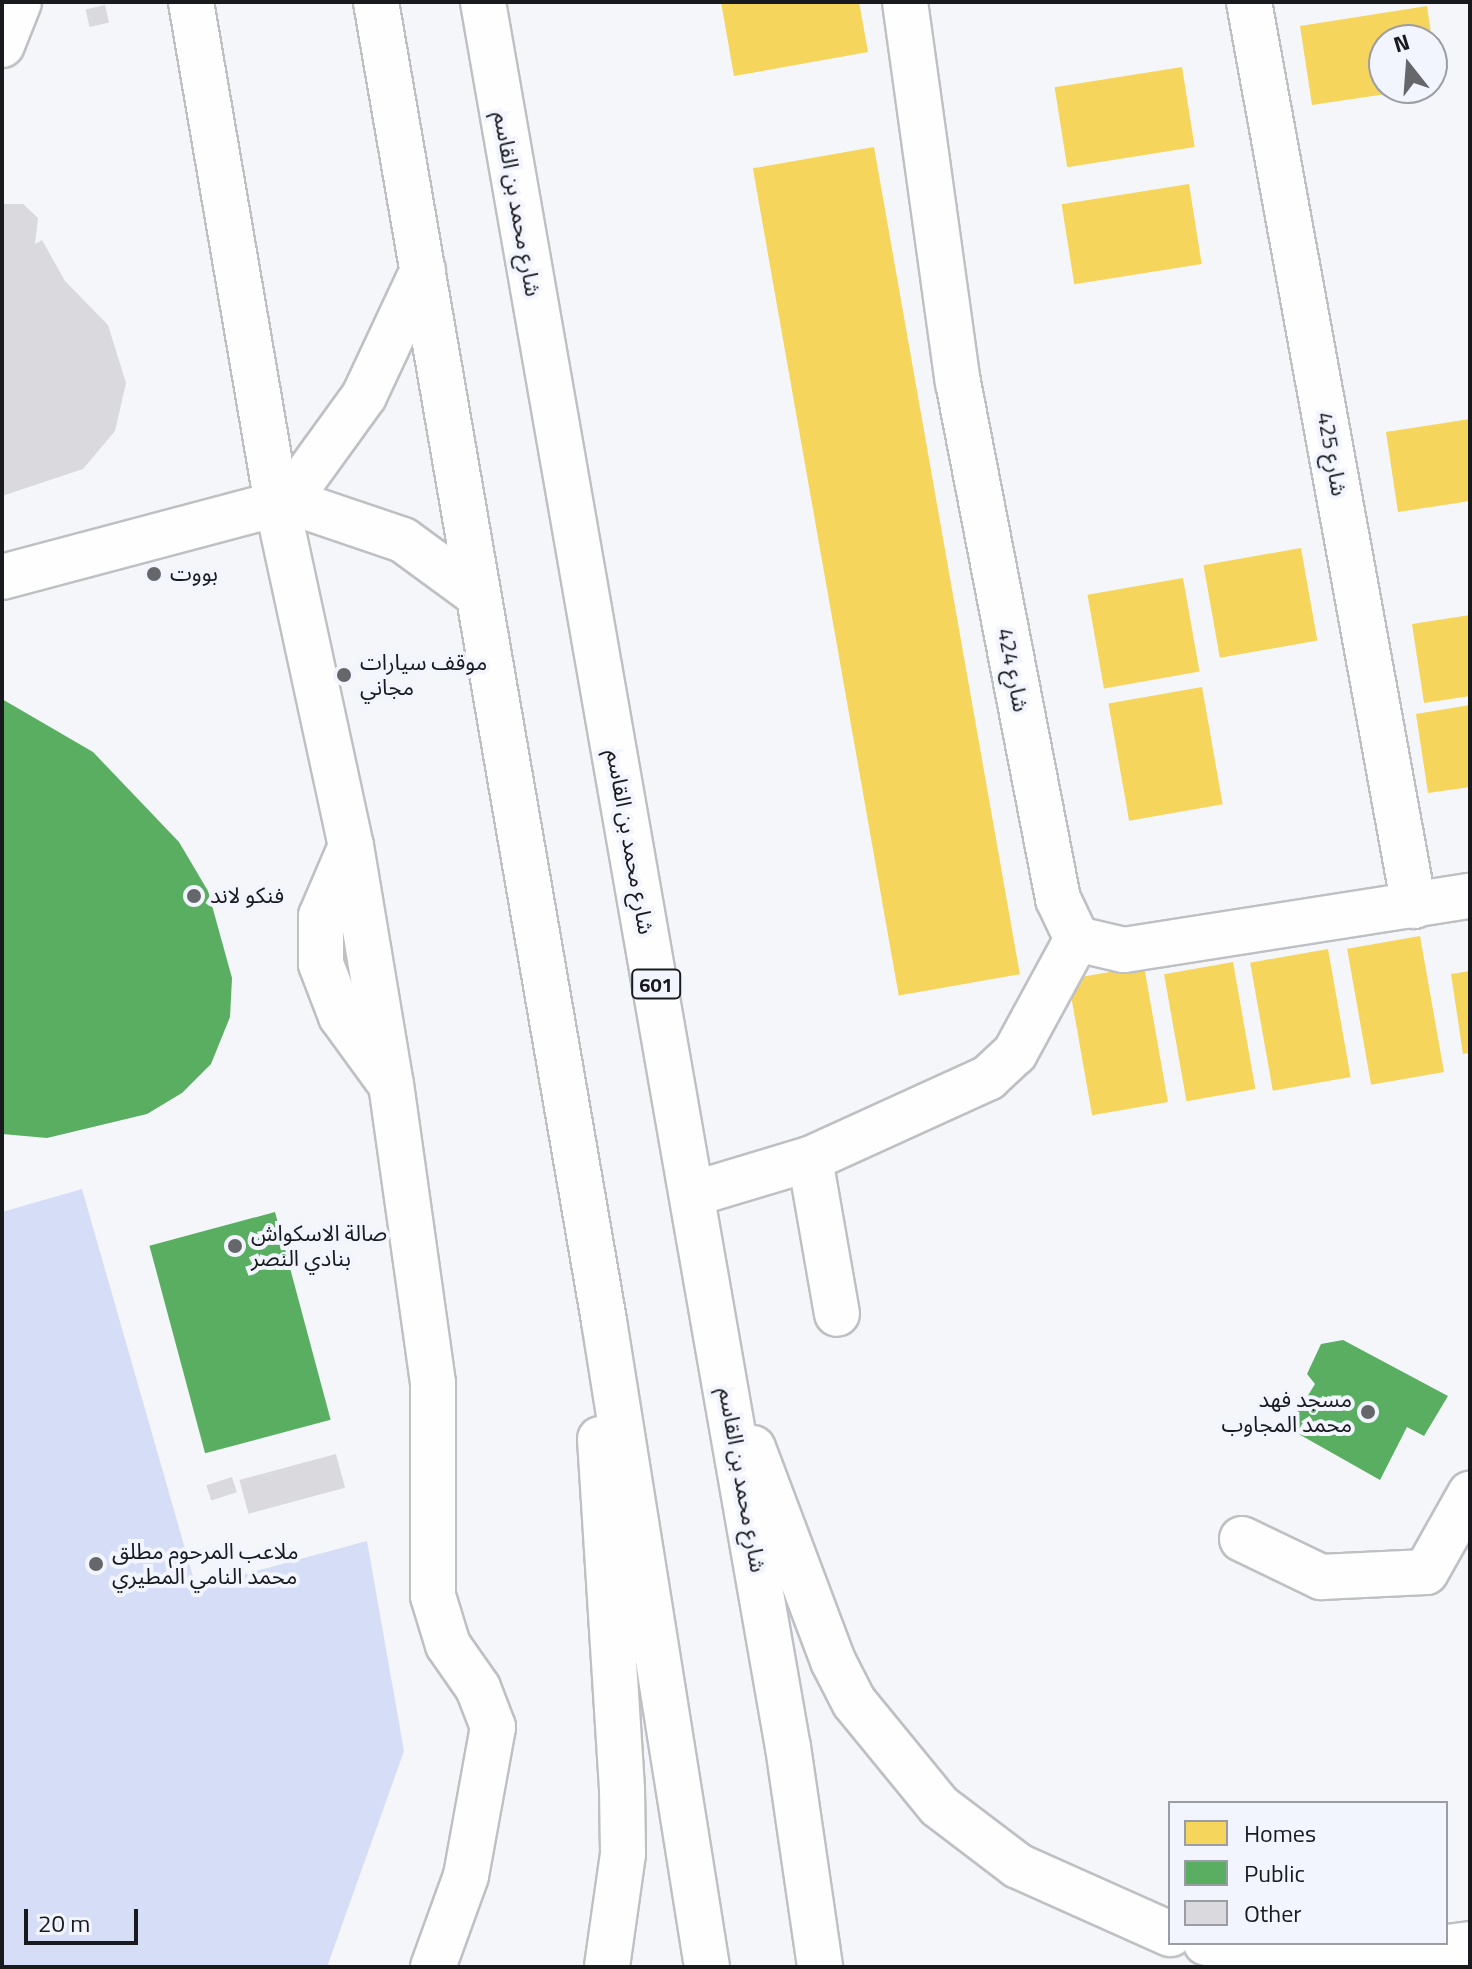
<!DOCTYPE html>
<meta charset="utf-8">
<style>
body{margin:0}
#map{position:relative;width:1472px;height:1969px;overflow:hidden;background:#f5f6fa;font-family:"Titillium Web","Noto Sans Arabic",sans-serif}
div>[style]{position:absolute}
.green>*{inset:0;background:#d5def6}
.homes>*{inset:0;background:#f6d55c;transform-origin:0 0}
.public>*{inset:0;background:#5aae61;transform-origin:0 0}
.building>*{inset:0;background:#dadade;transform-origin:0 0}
.roads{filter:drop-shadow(2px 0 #bec0c4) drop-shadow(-2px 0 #bec0c4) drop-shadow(0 2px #bec0c4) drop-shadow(0 -2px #bec0c4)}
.minor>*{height:44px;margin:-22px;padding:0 22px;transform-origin:22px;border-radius:22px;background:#fefefe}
.major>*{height:44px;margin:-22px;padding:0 22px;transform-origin:22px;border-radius:22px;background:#fefefe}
.dots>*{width:22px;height:22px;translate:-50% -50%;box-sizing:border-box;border:4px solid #f2f5fd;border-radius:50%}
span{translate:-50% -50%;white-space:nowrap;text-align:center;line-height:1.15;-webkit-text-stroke:8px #f2f5fd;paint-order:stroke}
.shield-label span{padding:2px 6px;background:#f2f5fd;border:2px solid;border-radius:6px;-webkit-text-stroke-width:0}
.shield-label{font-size:20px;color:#181a1e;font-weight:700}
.street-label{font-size:22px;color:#181a1e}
.poi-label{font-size:22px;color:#181a1e}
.left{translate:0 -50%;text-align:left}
.right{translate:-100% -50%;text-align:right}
.frame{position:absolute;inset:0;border:4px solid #181a1e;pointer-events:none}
.legend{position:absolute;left:1168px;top:1801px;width:280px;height:144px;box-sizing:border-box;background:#f2f5fd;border:2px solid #9b9da4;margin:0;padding:10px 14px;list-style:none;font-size:24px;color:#181a1e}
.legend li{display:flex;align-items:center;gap:16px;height:40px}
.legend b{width:40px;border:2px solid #9b9da4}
.north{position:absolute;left:1368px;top:24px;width:80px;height:80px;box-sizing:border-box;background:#f2f5fd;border:2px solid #9b9da4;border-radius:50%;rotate:343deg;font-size:22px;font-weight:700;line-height:32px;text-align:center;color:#181a1e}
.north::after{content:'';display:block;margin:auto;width:28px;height:36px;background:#65676b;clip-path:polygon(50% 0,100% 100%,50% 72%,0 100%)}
.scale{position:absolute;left:24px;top:1909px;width:114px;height:36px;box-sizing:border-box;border:4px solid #181a1e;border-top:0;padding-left:10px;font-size:24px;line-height:28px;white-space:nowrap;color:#181a1e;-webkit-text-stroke:6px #f2f5fd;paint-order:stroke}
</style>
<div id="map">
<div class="green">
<i style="clip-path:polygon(82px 1189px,196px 1587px,367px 1541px,404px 1751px,327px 1967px,2px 1967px,2px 1212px)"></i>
</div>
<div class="homes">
<i style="clip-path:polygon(721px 2px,859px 2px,868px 52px,734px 76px)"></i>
<i style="clip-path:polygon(1427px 6px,1432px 40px,1384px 40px,1384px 88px,1413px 90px,1312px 105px,1300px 26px)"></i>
<i style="clip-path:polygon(1432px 52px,1439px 86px,1432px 87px)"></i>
<i style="left:1182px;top:67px;width:81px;height:129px;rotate:81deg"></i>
<i style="left:874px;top:147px;width:840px;height:123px;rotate:80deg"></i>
<i style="left:1189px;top:184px;width:81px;height:129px;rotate:81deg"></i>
<i style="clip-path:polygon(1470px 419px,1470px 501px,1398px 512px,1386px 432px)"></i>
<i style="left:1301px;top:548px;width:94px;height:99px;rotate:80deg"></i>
<i style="left:1183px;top:578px;width:95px;height:97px;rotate:80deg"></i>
<i style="clip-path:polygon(1470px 615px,1470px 696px,1424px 703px,1412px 624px)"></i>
<i style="left:1202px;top:687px;width:119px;height:95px;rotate:80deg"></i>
<i style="clip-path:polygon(1470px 705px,1470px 787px,1428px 793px,1416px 714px)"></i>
<i style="left:1420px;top:936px;width:138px;height:74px;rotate:80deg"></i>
<i style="left:1328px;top:949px;width:130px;height:79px;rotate:80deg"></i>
<i style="left:1233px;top:962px;width:129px;height:70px;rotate:80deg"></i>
<i style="left:1144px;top:966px;width:138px;height:77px;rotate:80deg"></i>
<i style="clip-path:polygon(1470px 971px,1470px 1053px,1463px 1054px,1451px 974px)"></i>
</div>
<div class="public">
<i style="clip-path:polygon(2px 699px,93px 752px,179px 842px,208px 891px,232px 978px,230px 1017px,211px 1064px,182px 1093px,147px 1114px,47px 1138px,2px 1134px)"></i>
<i style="left:275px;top:1212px;width:215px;height:130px;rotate:75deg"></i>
<i style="clip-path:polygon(1343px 1340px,1448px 1396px,1424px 1436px,1407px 1427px,1380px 1480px,1288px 1428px,1315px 1384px,1307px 1374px,1321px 1344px)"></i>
</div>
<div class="building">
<i style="left:105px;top:5px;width:18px;height:20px;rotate:77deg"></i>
<i style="clip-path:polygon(3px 204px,23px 204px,38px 218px,35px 244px,42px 240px,65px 281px,108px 325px,126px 383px,115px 431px,83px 469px,2px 496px)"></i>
<i style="left:336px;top:1454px;width:35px;height:100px;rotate:75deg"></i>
<i style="left:232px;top:1477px;width:16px;height:27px;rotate:72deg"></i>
</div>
<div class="roads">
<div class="minor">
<i style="left:191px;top:2px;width:509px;rotate:80.28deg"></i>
<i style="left:277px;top:504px;width:350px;rotate:77.8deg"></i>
<i style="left:351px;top:846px;width:241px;rotate:80.5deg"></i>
<i style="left:391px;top:1084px;width:302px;rotate:82deg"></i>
<i style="left:433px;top:1383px;width:213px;rotate:90deg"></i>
<i style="left:433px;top:1596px;width:51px;rotate:73deg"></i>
<i style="left:448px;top:1645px;width:52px;rotate:55.1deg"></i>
<i style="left:478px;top:1688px;width:42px;rotate:69deg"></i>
<i style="left:493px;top:1727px;width:151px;rotate:100.3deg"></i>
<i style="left:466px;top:1876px;width:97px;rotate:109.9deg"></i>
<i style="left:905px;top:2px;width:384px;rotate:82.1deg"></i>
<i style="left:958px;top:382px;width:527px;rotate:79.05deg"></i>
<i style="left:1058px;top:899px;width:44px;rotate:64.6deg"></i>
<i style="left:1077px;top:939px;width:48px;rotate:13.2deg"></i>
<i style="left:1124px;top:950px;width:350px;rotate:-8.9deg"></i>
<i style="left:1249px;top:2px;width:919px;rotate:79.66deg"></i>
<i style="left:2px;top:45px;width:46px;rotate:-68.4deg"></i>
<i style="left:288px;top:501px;width:130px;rotate:-54.1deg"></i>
<i style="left:364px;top:396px;width:139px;rotate:-64.9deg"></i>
<i style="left:2px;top:577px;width:296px;rotate:-14.9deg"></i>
<i style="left:288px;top:501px;width:121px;rotate:18.7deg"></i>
<i style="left:403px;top:540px;width:88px;rotate:36.2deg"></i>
<i style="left:351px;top:846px;width:76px;rotate:113.2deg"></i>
<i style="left:321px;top:916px;width:48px;rotate:90deg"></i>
<i style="left:321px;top:964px;width:56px;rotate:69deg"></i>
<i style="left:341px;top:1016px;width:77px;rotate:54deg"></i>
<i style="left:810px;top:1159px;width:157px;rotate:80.1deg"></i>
<i style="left:693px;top:1194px;width:122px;rotate:-16.7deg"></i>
<i style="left:810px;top:1159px;width:196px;rotate:-24.5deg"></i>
<i style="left:988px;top:1078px;width:37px;rotate:-43deg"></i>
<i style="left:1015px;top:1053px;width:130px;rotate:-61.5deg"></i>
<i style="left:1242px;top:1539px;width:88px;rotate:25.7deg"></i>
<i style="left:1321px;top:1577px;width:105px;rotate:-2.7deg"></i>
<i style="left:1426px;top:1572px;width:90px;rotate:-60.6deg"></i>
</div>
<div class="major">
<i style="left:376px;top:2px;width:1339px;rotate:80.19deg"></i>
<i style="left:604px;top:1321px;width:654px;rotate:80.94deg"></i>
<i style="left:483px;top:2px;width:1771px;rotate:80.09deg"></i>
<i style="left:788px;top:1747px;width:222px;rotate:81.7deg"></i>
<i style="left:600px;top:1439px;width:351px;rotate:86.4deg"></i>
<i style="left:622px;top:1789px;width:65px;rotate:89.1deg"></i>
<i style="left:623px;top:1854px;width:114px;rotate:98.1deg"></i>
<i style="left:753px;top:1448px;width:228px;rotate:69.4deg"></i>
<i style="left:833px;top:1661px;width:46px;rotate:62.9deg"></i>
<i style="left:854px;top:1702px;width:134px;rotate:50.7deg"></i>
<i style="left:939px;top:1806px;width:99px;rotate:37.2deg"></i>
<i style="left:1018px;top:1866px;width:167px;rotate:24.1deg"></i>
<i style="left:1206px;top:1943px;width:168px;rotate:4.8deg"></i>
<i style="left:1373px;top:1957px;width:98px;rotate:-7.6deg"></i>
</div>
</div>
<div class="dots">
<i style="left:154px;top:574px;background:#65676b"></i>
<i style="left:344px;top:675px;background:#65676b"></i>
<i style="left:194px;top:896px;background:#65676b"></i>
<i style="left:235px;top:1246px;background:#65676b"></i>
<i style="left:1368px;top:1412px;background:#65676b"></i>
<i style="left:96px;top:1564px;background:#65676b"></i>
</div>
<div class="shield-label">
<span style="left:656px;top:984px">601</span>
</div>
<div class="street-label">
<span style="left:517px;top:204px;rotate:80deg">شارع محمد بن القاسم</span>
<span style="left:1332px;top:454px;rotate:80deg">شارع 425</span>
<span style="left:1013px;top:670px;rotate:79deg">شارع 424</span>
<span style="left:630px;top:842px;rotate:80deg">شارع محمد بن القاسم</span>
<span style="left:742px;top:1480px;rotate:80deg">شارع محمد بن القاسم</span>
</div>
<div class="poi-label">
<span class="left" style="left:170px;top:574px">بووت</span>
<span class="left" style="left:360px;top:675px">موقف سيارات<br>مجاني</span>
<span class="left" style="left:210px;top:896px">فنكو لاند</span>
<span class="left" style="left:251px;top:1246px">صالة الاسكواش<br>بنادي النصر</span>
<span class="right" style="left:1352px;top:1412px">مسجد فهد<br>محمد المجاوب</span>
<span class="left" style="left:112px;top:1564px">ملاعب المرحوم مطلق<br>محمد النامي المطيري</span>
</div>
<div class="frame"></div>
<ul class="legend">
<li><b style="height:22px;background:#f6d55c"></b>Homes</li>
<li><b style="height:22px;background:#5aae61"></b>Public</li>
<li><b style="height:22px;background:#dadade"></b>Other</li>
</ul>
<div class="north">N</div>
<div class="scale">20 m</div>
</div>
